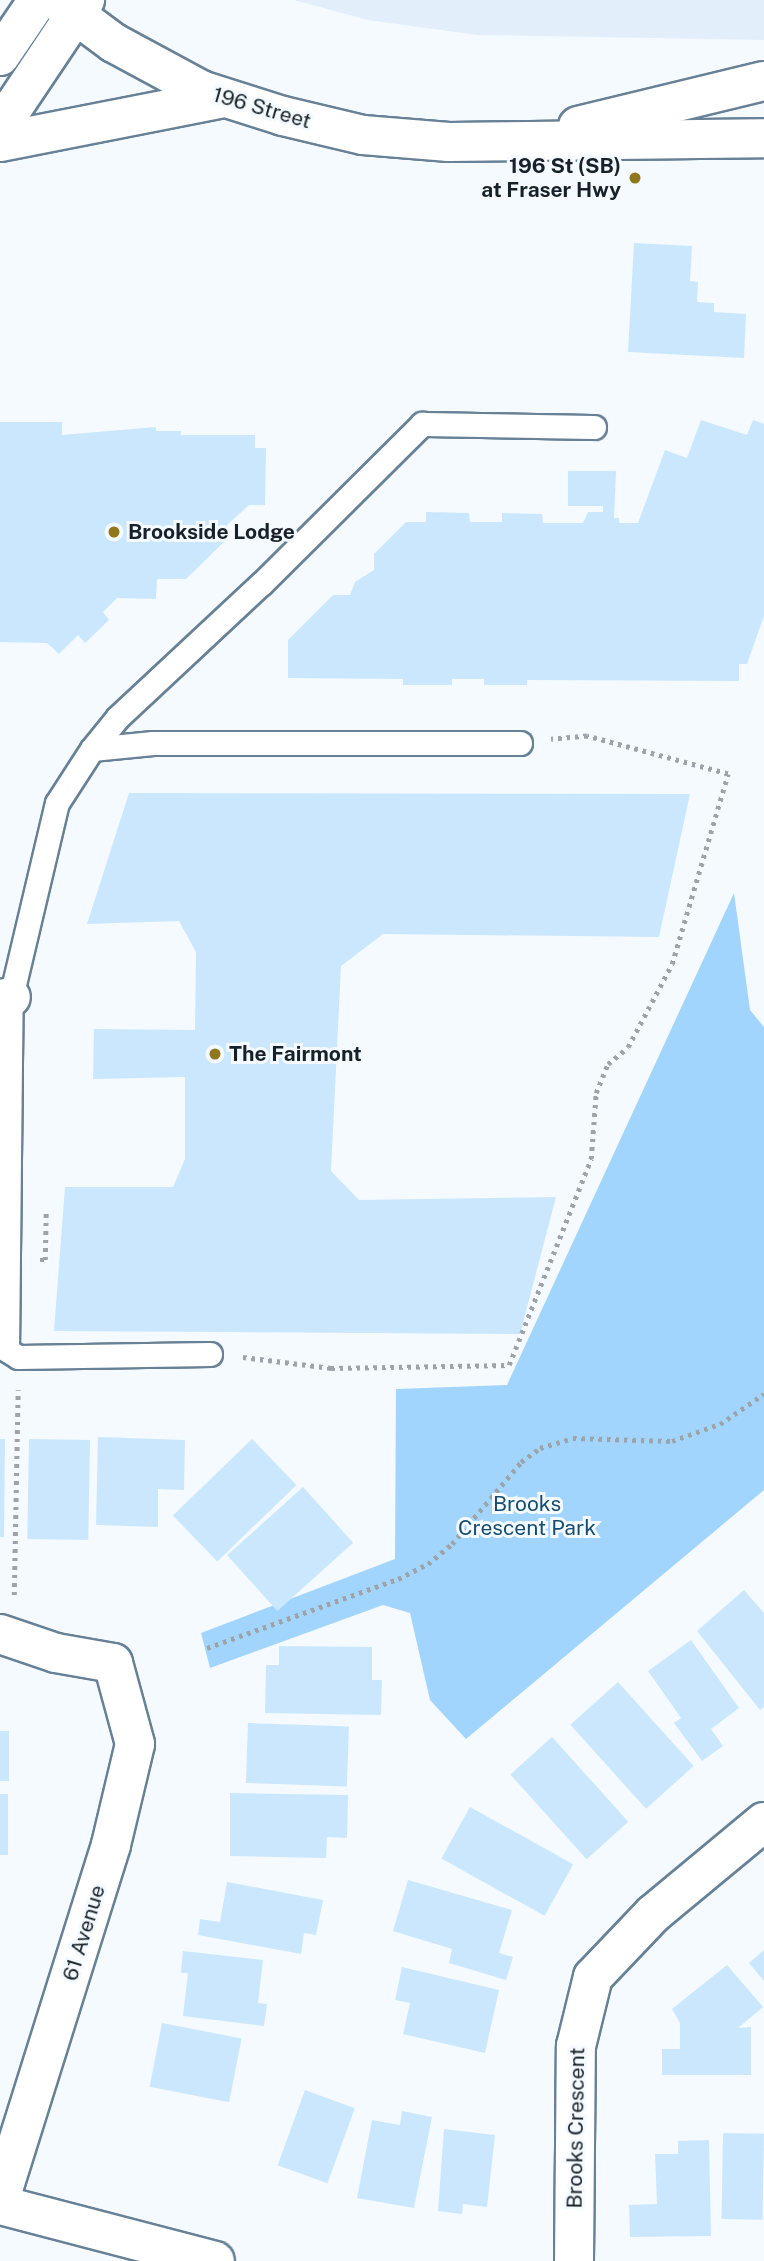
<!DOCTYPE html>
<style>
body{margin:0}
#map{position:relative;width:764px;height:2261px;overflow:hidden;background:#f4faff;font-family:"Public Sans",sans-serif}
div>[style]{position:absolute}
.built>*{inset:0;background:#e2effb}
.green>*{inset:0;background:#a2d5fe}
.building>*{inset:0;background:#cbe7fe;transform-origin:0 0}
.path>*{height:4.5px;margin-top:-2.25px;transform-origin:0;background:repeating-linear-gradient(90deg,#9ca4aa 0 3.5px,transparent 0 8.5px)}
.roads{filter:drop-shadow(2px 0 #688196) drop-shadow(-2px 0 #688196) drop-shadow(0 2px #688196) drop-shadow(0 -2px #688196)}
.service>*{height:23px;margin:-11.5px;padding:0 11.5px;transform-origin:11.5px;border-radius:11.5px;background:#fff}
.minor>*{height:38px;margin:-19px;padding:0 19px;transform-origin:19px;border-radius:19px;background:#fff}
.secondary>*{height:38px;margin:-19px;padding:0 19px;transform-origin:19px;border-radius:19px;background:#fff}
.primary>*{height:38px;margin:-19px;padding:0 19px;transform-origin:19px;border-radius:19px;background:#fff}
.dots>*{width:19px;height:19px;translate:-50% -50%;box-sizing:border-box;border:4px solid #f4faff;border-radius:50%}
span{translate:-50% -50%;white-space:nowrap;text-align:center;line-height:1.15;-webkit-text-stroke:6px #f4faff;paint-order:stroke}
.street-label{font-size:21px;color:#172129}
.poi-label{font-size:21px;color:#172129;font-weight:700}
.right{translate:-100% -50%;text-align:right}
.left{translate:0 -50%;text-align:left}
.park-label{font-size:21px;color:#164c70}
</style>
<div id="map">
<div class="built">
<i style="clip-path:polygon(294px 0,764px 0,764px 40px,477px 35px,368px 20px)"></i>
</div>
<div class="green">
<i style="clip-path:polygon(734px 893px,750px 1010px,764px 1027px,764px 1490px,466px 1739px,430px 1700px,410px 1613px,383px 1605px,210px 1668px,201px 1633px,395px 1559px,396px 1389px,507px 1385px)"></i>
</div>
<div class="building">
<i style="clip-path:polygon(634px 243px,692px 246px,690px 281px,698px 282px,697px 302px,714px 303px,714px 312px,746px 314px,744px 358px,628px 352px)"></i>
<i style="clip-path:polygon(701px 420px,747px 435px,753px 420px,764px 424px,764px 616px,747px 664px,739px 664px,739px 681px,527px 680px,527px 685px,484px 685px,484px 679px,452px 679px,452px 685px,403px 685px,403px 679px,288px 678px,288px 640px,333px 595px,350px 595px,355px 582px,374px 570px,374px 554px,406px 522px,426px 522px,426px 512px,469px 513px,470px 522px,502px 522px,502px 513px,542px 514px,543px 523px,583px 523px,588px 512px,603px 512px,603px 506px,568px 506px,568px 471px,616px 471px,614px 518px,619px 518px,619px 523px,638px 523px,665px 450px,687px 458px)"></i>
<i style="clip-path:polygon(0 422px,62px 422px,62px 435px,156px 427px,156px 431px,181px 431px,181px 435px,255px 435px,255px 448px,266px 448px,265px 505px,249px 505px,227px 525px,227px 539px,186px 579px,157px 579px,156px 599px,117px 598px,103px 612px,109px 620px,85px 643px,78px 635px,59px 654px,47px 643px,0 642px)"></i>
<i style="clip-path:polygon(129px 793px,690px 794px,659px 937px,383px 934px,341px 966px,331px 1171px,359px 1200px,556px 1197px,520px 1334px,54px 1331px,65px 1187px,173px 1187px,185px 1159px,185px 1077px,93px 1079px,94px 1029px,195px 1030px,196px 952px,179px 921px,87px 924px)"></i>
<i style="clip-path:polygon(98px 1437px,185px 1440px,184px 1490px,158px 1489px,158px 1527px,96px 1525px)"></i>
<i style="clip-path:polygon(0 1439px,5px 1439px,4px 1537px,0 1537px)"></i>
<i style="left:29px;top:1439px;width:61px;height:100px;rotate:1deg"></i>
<i style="left:252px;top:1439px;width:64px;height:110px;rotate:46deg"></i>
<i style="left:303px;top:1487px;width:75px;height:102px;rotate:48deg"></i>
<i style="clip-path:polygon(744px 1590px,764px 1613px,764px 1707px,760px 1710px,697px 1631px)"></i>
<i style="clip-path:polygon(691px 1640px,739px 1708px,711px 1729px,723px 1746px,702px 1761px,674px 1723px,681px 1718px,648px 1671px)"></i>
<i style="clip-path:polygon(279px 1646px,372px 1647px,372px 1680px,382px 1680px,381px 1715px,265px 1713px,266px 1665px,279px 1665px)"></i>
<i style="left:618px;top:1682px;width:113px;height:64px;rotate:48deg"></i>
<i style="left:248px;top:1723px;width:101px;height:60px;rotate:2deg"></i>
<i style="left:0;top:1731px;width:9px;height:50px"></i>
<i style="left:552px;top:1737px;width:114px;height:56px;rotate:48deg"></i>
<i style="clip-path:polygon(230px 1793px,348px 1795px,347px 1838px,327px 1837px,326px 1858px,230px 1856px)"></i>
<i style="left:0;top:1794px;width:8px;height:61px"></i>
<i style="left:470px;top:1807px;width:118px;height:59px;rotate:29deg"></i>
<i style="clip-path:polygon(408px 1880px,512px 1910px,499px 1953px,513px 1957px,506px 1980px,449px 1963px,452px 1949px,393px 1931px)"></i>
<i style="clip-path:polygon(227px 1882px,323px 1900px,316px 1935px,304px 1933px,301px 1954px,198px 1935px,200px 1919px,220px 1922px)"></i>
<i style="clip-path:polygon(764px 1950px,764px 1981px,749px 1963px)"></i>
<i style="clip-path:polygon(183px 1951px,263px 1960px,258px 2003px,267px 2004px,264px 2026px,183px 2016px,188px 1973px,181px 1973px)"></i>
<i style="clip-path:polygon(727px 1965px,763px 2007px,738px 2028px,751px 2027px,751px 2075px,662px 2075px,662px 2049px,680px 2049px,680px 2023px,672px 2009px)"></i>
<i style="clip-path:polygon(402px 1967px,499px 1990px,485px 2053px,403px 2034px,410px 2003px,395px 2000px)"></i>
<i style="left:162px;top:2023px;width:81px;height:65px;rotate:11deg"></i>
<i style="left:305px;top:2090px;width:53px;height:80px;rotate:20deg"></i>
<i style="clip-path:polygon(402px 2111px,432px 2117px,414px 2208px,357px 2198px,372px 2120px,400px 2125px)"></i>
<i style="clip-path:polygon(444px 2129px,495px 2135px,487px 2207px,463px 2204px,462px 2214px,438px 2211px)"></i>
<i style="left:723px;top:2133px;width:41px;height:86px;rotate:1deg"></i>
<i style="clip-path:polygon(709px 2140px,711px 2236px,630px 2237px,629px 2205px,657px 2204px,655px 2154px,678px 2154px,678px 2141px)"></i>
</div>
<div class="path">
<i style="left:40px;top:1260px;width:5px"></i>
<i style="left:45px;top:1260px;width:49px;rotate:-88.8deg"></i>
<i style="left:243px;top:1357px;width:89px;rotate:7.1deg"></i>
<i style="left:331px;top:1368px;width:178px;rotate:-1deg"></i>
<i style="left:509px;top:1365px;width:222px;rotate:-68.3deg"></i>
<i style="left:591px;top:1159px;width:66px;rotate:-85.7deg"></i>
<i style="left:596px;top:1093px;width:31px;rotate:-68deg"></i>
<i style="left:608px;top:1064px;width:26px;rotate:-40deg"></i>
<i style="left:628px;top:1047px;width:94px;rotate:-62.1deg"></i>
<i style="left:672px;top:964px;width:198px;rotate:-73.6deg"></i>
<i style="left:728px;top:774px;width:146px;rotate:-164.9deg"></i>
<i style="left:587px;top:736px;width:36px;rotate:175deg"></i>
<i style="left:14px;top:1595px;width:205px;rotate:-88.9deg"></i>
<i style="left:207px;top:1648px;width:203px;rotate:-19.9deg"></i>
<i style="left:398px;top:1579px;width:34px;rotate:-27deg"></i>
<i style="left:428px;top:1564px;width:31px;rotate:-40deg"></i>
<i style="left:452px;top:1544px;width:107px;rotate:-49.9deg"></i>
<i style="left:521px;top:1462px;width:24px;rotate:-36deg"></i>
<i style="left:540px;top:1448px;width:34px;rotate:-17deg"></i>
<i style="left:573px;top:1438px;width:99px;rotate:1.7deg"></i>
<i style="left:672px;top:1441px;width:51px;rotate:-19.5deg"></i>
<i style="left:720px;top:1424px;width:53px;rotate:-34.3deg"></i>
</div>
<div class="roads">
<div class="service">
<i style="left:92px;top:749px;width:40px;rotate:-51deg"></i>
<i style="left:117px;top:718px;width:198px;rotate:-43deg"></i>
<i style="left:262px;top:583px;width:226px;rotate:-44.8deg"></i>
<i style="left:422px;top:424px;width:172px;rotate:1deg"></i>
<i style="left:210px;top:1354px;width:192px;rotate:179.1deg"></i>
<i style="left:18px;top:1357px;width:13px;rotate:-148deg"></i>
<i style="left:7px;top:1350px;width:353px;rotate:-89.4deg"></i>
<i style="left:11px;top:997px;width:199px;rotate:-76.7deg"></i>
<i style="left:57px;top:803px;width:64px;rotate:-57.1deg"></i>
<i style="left:92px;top:749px;width:61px;rotate:-5.6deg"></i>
<i style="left:153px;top:743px;width:367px"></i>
</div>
<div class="minor">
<i style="left:0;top:999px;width:11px;rotate:-10deg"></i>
<i style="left:0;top:1634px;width:59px;rotate:18.7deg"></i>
<i style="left:56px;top:1653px;width:58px;rotate:10deg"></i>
<i style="left:113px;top:1663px;width:84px;rotate:74.8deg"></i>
<i style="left:135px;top:1744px;width:104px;rotate:103.4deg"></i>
<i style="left:111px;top:1845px;width:371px;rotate:107.4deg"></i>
<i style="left:0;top:2205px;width:222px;rotate:14.6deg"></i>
<i style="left:574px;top:2261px;width:215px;rotate:-89.5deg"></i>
<i style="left:576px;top:2046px;width:71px;rotate:-76.2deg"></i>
<i style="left:593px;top:1977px;width:87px;rotate:-46.4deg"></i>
<i style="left:653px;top:1914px;width:144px;rotate:-39.7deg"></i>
</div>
<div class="secondary">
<i style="left:56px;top:0;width:72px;rotate:36.6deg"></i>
<i style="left:114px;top:43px;width:99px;rotate:28.4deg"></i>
<i style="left:201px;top:90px;width:86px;rotate:17.6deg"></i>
<i style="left:283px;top:116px;width:82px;rotate:13.4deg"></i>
<i style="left:363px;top:135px;width:86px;rotate:4.7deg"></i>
<i style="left:449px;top:142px;width:315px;rotate:-0.7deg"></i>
<i style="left:578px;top:126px;width:191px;rotate:-13.6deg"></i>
</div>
<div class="primary">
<i style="left:0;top:56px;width:68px;rotate:-55.8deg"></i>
<i style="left:0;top:127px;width:153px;rotate:-56.2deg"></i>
<i style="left:0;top:142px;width:224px;rotate:-11.1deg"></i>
</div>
</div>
<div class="dots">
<i style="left:635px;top:178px;background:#90771d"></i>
<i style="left:114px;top:532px;background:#90771d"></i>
<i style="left:215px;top:1054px;background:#90771d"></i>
</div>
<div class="street-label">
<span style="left:262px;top:108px;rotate:16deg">196 Street</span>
<span style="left:84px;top:1933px;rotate:-73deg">61 Avenue</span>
<span style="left:576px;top:2128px;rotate:-89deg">Brooks Crescent</span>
</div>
<div class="poi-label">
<span class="right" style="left:621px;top:178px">196 St (SB)<br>at Fraser Hwy</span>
<span class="left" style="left:128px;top:532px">Brookside Lodge</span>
<span class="left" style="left:229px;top:1054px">The Fairmont</span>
</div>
<div class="park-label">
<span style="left:527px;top:1516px">Brooks<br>Crescent Park</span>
</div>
</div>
